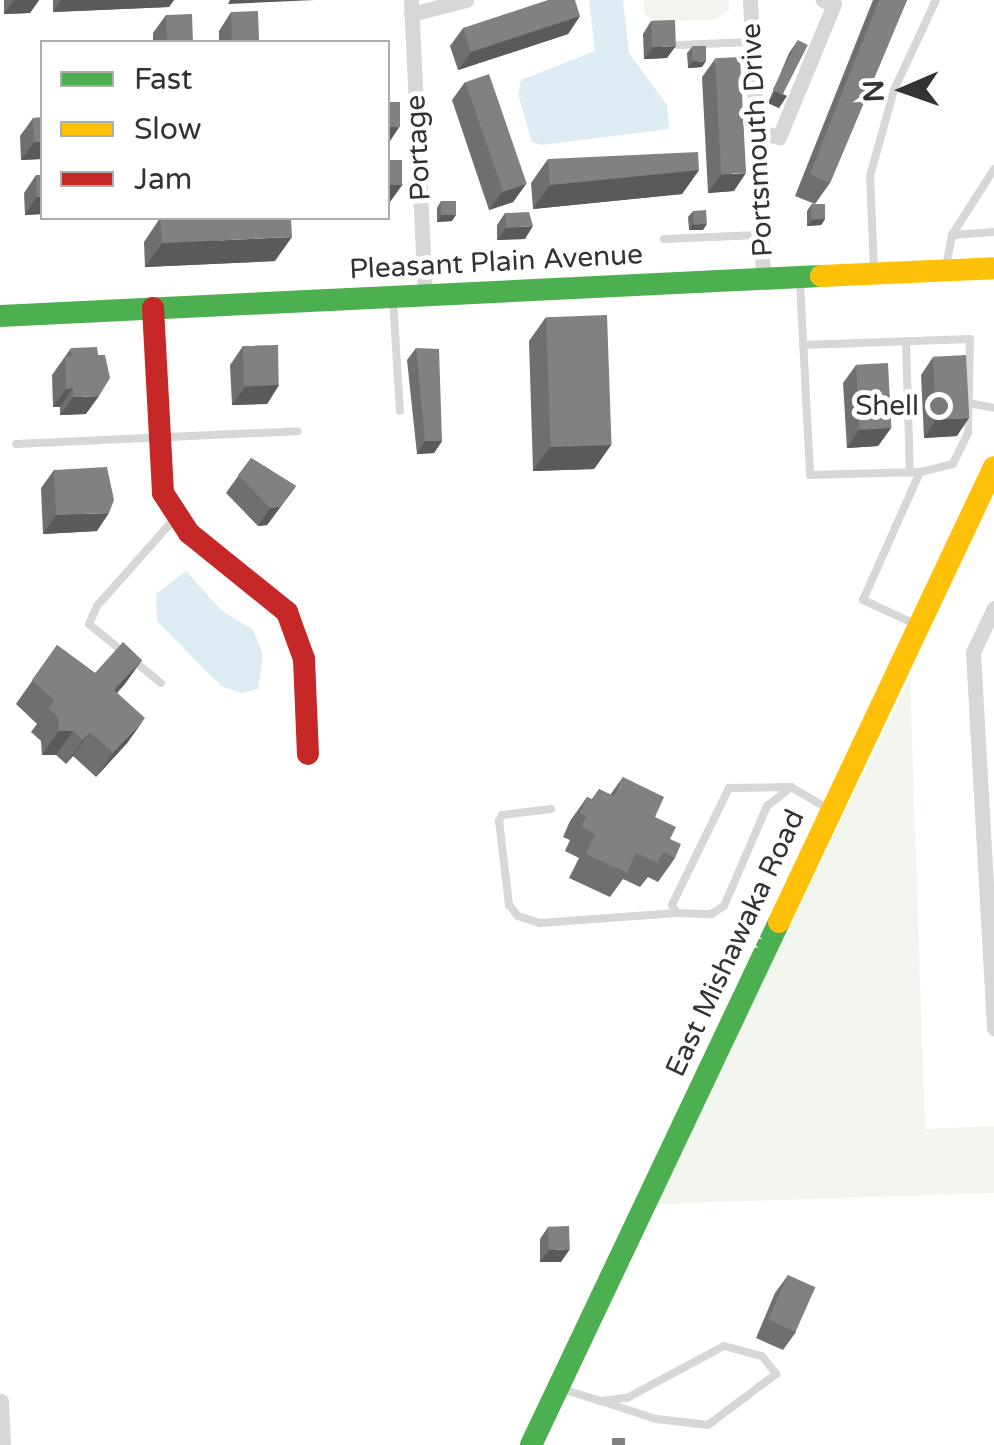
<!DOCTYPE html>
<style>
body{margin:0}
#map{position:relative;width:994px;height:1445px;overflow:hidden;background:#fff;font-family:"Varela Round",sans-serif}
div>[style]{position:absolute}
.green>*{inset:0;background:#f1f5ed}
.water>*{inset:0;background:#ddebf3}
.lane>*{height:8px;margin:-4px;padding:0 4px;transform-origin:4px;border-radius:4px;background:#d7d7d7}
.street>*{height:15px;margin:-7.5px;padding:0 7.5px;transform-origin:7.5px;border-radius:7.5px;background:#d7d7d7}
.fast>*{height:22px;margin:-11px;padding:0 11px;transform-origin:11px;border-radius:11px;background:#4caf50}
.slow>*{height:22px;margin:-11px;padding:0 11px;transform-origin:11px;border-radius:11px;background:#ffc107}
.jam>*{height:22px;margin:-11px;padding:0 11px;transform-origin:11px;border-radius:11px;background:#c62828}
.wall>*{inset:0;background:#6f6f6f}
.shaded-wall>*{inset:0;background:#5a5a5a}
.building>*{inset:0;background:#818181;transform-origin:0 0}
.dots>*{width:28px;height:28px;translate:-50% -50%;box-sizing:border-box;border:5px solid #fff;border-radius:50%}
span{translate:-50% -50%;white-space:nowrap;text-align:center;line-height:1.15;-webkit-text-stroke:10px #fff;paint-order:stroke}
.street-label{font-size:28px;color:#333}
.poi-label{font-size:28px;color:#333}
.right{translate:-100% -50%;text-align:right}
.legend{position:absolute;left:40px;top:40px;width:350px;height:180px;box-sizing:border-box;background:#fff;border:2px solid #adadad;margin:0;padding:12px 18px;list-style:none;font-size:30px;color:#333}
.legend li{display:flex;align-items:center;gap:20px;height:50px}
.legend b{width:50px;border:2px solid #adadad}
.north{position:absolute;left:854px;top:40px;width:100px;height:100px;-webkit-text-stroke:8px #fff;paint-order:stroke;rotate:268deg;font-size:28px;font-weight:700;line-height:40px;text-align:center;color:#333}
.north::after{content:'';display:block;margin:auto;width:35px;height:45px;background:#333;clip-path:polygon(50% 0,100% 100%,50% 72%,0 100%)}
</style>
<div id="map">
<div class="green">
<i style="clip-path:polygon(644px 0,729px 0,729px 10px,717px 19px,657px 22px,644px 14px)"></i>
<i style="clip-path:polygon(910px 678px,925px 1129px,994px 1126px,994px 1193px,655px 1204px)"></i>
</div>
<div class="water">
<i style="clip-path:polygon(589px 0,623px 0,629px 53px,667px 105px,669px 129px,542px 145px,532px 142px,518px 94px,521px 80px,595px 51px)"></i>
<i style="clip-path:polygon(186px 571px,221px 610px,253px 630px,263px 655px,258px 689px,241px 693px,221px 686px,157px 621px,156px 594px)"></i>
</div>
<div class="lane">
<i style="left:678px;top:45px;width:74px;rotate:-2.3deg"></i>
<i style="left:952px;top:235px;width:78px;rotate:-57.5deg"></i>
<i style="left:664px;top:239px;width:95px;rotate:-2.4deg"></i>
<i style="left:946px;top:266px;width:32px;rotate:-79deg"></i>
<i style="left:952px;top:235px;width:42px;rotate:-4.1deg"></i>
<i style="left:874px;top:270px;width:94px;rotate:-92.4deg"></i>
<i style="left:870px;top:176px;width:89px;rotate:-74.4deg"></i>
<i style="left:894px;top:90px;width:99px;rotate:-65deg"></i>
<i style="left:800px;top:282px;width:193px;rotate:87deg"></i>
<i style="left:810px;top:475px;width:110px;rotate:-1.6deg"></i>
<i style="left:920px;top:472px;width:140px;rotate:114deg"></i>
<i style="left:863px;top:600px;width:60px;rotate:24.8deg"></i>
<i style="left:393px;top:300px;width:111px;rotate:86.4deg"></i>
<i style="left:906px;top:341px;width:132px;rotate:88.3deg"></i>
<i style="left:803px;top:345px;width:167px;rotate:-2.1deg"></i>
<i style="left:970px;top:339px;width:94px;rotate:91.2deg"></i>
<i style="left:968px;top:433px;width:34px;rotate:116deg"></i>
<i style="left:953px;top:464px;width:34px;rotate:166deg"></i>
<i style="left:969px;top:403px;width:25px;rotate:11deg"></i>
<i style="left:16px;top:444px;width:282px;rotate:-2.6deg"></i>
<i style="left:161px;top:683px;width:93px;rotate:-140.7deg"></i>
<i style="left:89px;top:624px;width:20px;rotate:-66deg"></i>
<i style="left:97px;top:606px;width:118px;rotate:-48.4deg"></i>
<i style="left:791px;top:787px;width:62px;rotate:179.1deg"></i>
<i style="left:729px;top:788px;width:130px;rotate:116deg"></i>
<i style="left:672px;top:905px;width:9px;rotate:58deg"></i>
<i style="left:677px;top:913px;width:34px;rotate:2deg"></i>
<i style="left:711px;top:914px;width:15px;rotate:-32deg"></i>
<i style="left:724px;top:906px;width:109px;rotate:-66.7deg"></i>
<i style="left:767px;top:806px;width:31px;rotate:-38deg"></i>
<i style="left:791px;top:787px;width:42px;rotate:30.3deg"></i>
<i style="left:551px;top:809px;width:49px;rotate:173deg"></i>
<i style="left:502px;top:815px;width:7px;rotate:117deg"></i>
<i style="left:499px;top:821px;width:85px;rotate:83.2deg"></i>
<i style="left:509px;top:905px;width:14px;rotate:51deg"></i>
<i style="left:518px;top:916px;width:23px;rotate:18deg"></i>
<i style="left:540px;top:923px;width:137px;rotate:-4.2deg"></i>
<i style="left:562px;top:1389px;width:41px;rotate:17.1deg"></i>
<i style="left:601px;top:1401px;width:26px;rotate:-7deg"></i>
<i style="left:627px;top:1398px;width:110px;rotate:-28.2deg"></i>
<i style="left:724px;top:1346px;width:39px;rotate:15deg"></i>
<i style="left:762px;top:1356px;width:23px;rotate:52deg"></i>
<i style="left:776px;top:1374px;width:85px;rotate:143.1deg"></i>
<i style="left:708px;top:1425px;width:52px;rotate:-173.4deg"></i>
<i style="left:656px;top:1419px;width:58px;rotate:-161.9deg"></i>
</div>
<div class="street">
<i style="left:411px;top:0;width:295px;rotate:87.3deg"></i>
<i style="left:750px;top:0;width:280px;rotate:87.3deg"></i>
<i style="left:411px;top:14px;width:57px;rotate:-14.3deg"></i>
<i style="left:756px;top:131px;width:24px;rotate:15deg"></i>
<i style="left:779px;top:137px;width:144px;rotate:-67.5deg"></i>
<i style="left:834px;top:4px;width:12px;rotate:-160deg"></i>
<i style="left:994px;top:608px;width:49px;rotate:115.5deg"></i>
<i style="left:973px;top:652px;width:377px;rotate:86.8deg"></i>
<i style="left:1px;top:1401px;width:44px;rotate:87.4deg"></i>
</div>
<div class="fast">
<i style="left:0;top:316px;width:822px;rotate:-2.79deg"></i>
<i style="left:531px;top:1445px;width:579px;rotate:-64.63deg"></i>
</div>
<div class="slow">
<i style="left:821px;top:276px;width:173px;rotate:-2.6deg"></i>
<i style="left:779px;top:922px;width:503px;rotate:-64.71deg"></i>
</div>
<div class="jam">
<i style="left:153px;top:308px;width:185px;rotate:86.9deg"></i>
<i style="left:163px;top:493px;width:48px;rotate:57deg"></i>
<i style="left:189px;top:533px;width:126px;rotate:38.9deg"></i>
<i style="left:287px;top:612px;width:50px;rotate:70.1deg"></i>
<i style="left:304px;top:659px;width:95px;rotate:87.6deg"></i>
</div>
<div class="wall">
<i style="clip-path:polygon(4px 0,39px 0,30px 13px,4px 14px)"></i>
<i style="clip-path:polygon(53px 0,174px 0,169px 7px,53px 12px)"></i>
<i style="clip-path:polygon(873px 0,907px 0,830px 183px,815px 204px,795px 196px)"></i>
<i style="clip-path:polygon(231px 12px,259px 42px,219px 42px,219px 31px)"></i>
<i style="clip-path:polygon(166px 15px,193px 42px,153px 42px,153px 33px)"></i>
<i style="clip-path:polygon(580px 16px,568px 34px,458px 70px,450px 46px,463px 28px)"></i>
<i style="clip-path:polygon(651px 21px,667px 58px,644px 59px,643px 34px)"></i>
<i style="clip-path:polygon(798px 40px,779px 108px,768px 103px,789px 53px)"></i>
<i style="clip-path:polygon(692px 47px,702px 67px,688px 68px,687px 53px)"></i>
<i style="clip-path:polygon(715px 59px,734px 191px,708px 193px,702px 77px)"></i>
<i style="clip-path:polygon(465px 82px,526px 184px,513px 202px,489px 210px,452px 100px)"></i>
<i style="clip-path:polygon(33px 118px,42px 159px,21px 160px,20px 136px)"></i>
<i style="clip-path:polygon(548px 159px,699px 170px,682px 194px,533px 209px,531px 183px)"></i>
<i style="clip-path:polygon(36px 175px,42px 175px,42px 214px,25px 215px,24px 193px)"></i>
<i style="clip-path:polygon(441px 201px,452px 221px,437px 222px,437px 208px)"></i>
<i style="clip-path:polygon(811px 205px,825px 219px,821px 225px,807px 226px,807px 211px)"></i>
<i style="clip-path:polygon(693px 211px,703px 230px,689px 230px,688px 217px)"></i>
<i style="clip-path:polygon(505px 213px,525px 239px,497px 240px,497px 225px)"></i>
<i style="clip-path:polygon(160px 218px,275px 261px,145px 267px,144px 242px)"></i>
<i style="clip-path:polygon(546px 317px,611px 445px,594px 469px,533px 471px,529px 341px)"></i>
<i style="clip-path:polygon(243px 346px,279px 385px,267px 404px,232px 405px,230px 365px)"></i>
<i style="clip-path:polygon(71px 348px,86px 414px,60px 415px,60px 407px,53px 407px,52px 375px)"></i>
<i style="clip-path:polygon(416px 348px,442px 441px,434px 453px,417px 454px,407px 360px)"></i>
<i style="clip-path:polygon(933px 357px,957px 436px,924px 438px,921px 375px)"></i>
<i style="clip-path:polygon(856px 365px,891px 428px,878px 446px,847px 448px,843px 383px)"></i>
<i style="clip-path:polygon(251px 458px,296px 486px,267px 525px,258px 526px,226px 493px)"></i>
<i style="clip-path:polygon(54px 470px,97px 531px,43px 534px,41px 488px)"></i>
<i style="clip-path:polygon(57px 645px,95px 673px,142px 660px,117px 693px,128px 742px,96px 777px,73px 756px,66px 764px,56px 755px,42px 755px,41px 741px,31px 732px,37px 724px,16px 704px)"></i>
<i style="clip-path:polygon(623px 777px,655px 817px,670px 839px,675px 858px,658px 882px,648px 877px,640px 887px,623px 879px,610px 897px,569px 878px,579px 858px,565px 851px,570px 840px,563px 837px,570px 821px,587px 797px,592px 799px,599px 789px,610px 795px)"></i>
<i style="clip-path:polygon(548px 1227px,561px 1262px,540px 1262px,540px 1239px)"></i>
<i style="clip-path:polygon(788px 1275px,796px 1332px,783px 1350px,756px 1338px,775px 1293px)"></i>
</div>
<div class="shaded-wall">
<i style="clip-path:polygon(14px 0,39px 0,30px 13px,4px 14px)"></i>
<i style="clip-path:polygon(61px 0,174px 0,169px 7px,53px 12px)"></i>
<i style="clip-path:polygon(230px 0,315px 0,228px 4px)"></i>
<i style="clip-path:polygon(580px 16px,568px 34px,458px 70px,471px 52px)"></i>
<i style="clip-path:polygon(676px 46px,667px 58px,644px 59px,653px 47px)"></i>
<i style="clip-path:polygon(706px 61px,702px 67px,688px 68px,692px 62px)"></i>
<i style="clip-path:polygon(776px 91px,787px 96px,779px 108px,768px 103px)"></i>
<i style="clip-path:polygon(400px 126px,388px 144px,388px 127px)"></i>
<i style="clip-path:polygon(42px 141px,42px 159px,21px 160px,34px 142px)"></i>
<i style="clip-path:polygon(699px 170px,682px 194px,533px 209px,550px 185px)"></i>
<i style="clip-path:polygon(746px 173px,734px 191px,708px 193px,721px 175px)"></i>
<i style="clip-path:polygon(403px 184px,390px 202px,388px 202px,388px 185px)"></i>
<i style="clip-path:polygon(526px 184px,513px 202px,489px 210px,502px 192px)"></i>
<i style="clip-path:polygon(37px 197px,42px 197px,42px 214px,25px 215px)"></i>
<i style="clip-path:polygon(442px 215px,456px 215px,452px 221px,437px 222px)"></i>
<i style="clip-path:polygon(825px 219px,821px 225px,807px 226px,812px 220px)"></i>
<i style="clip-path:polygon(693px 224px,707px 224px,703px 230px,689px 230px)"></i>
<i style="clip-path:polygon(533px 226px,525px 239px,497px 240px,506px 228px)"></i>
<i style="clip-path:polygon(292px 237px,275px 261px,145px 267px,162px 243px)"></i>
<i style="clip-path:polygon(279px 385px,267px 404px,232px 405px,245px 387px)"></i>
<i style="clip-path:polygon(73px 388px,60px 407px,53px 407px,66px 389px)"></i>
<i style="clip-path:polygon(99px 396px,86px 414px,60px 415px,73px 397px)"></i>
<i style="clip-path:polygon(969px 418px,957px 436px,924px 438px,936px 419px)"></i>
<i style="clip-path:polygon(891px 428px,878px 446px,847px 448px,859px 430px)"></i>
<i style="clip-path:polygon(425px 441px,442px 441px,434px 453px,417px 454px)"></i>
<i style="clip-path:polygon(611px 445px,594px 469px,533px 471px,550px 447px)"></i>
<i style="clip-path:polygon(296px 486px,267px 525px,258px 526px,270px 508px)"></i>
<i style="clip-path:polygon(109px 513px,97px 531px,43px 534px,56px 515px)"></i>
<i style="clip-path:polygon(142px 660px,125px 684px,98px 714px,114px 690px)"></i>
<i style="clip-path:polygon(145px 718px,128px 742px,96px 777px,113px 753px)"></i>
<i style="clip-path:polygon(59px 731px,73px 731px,56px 755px,42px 755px)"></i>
<i style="clip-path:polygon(90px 732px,73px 756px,66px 764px,83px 740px)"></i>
<i style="clip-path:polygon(570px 1249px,561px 1262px,540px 1262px,549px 1250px)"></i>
</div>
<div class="building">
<i style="clip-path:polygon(548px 0,575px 0,580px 16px,471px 52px,463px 28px)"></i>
<i style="clip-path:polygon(879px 0,907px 0,830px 183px,810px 174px)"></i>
<i style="left:258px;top:11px;width:31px;height:27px;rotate:88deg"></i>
<i style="left:192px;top:14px;width:28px;height:26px;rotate:88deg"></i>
<i style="left:675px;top:20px;width:26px;height:24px;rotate:88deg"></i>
<i style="left:798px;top:40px;width:11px;height:56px;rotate:27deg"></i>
<i style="left:706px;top:46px;width:15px;height:14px;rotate:90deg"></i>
<i style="left:740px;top:57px;width:116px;height:25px;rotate:87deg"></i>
<i style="left:489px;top:74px;width:116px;height:25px;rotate:71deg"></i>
<i style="left:388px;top:102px;width:12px;height:25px"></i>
<i style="clip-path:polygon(42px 117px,42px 141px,34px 142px,33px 118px)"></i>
<i style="clip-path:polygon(698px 152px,699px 170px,550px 185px,548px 159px)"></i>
<i style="left:388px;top:160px;width:14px;height:25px"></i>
<i style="clip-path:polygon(36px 175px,42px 175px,42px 197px,37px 197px)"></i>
<i style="left:441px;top:201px;width:15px;height:14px"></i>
<i style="left:825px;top:204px;width:15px;height:14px;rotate:90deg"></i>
<i style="left:706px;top:210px;width:14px;height:13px;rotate:86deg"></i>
<i style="clip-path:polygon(529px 212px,533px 226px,506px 228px,505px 213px)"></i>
<i style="clip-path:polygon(160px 218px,291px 218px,292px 237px,162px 243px)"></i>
<i style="left:607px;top:315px;width:130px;height:61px;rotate:88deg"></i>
<i style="left:278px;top:345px;width:40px;height:35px;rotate:89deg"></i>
<i style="clip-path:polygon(97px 347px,98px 355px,105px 355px,110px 378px,99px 396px,73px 397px,73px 388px,66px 389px,65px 357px,72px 356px,71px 348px)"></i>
<i style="clip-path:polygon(416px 348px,439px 349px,442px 441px,425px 441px)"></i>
<i style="left:966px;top:355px;width:63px;height:33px;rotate:87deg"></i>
<i style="left:888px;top:363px;width:65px;height:32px;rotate:87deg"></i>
<i style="clip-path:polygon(251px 458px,296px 486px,280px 507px,270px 508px,238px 475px)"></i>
<i style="clip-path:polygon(107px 467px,114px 500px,109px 513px,56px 515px,54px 470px)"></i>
<i style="clip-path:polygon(123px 642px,142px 660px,114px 690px,145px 718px,113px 753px,90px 732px,83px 740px,73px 731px,59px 731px,58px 717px,48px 708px,55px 701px,32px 680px,57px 645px,95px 673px)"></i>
<i style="clip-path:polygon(623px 777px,664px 797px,655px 817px,676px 827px,670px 839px,681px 844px,675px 858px,663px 852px,657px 863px,636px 853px,627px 873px,586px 854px,595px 834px,581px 827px,587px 816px,580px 813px,587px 797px,593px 800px,599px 789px,614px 796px)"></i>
<i style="left:569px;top:1226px;width:23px;height:21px;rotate:88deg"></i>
<i style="left:788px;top:1275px;width:30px;height:49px;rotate:24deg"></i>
<i style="left:612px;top:1438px;width:13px;height:7px"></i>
</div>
<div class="dots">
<i style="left:939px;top:406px;background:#7a7a7a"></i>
</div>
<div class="street-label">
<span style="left:757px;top:140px;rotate:-93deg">Portsmouth Drive</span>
<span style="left:418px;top:148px;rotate:-93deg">Portage</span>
<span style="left:496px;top:262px;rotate:-3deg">Pleasant Plain Avenue</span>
<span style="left:735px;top:943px;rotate:-65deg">East Mishawaka Road</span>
</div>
<div class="poi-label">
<span class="right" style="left:919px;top:406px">Shell</span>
</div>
<ul class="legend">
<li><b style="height:12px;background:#4caf50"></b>Fast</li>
<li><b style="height:12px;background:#ffc107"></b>Slow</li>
<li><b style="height:12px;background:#c62828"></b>Jam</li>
</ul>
<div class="north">N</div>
</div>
